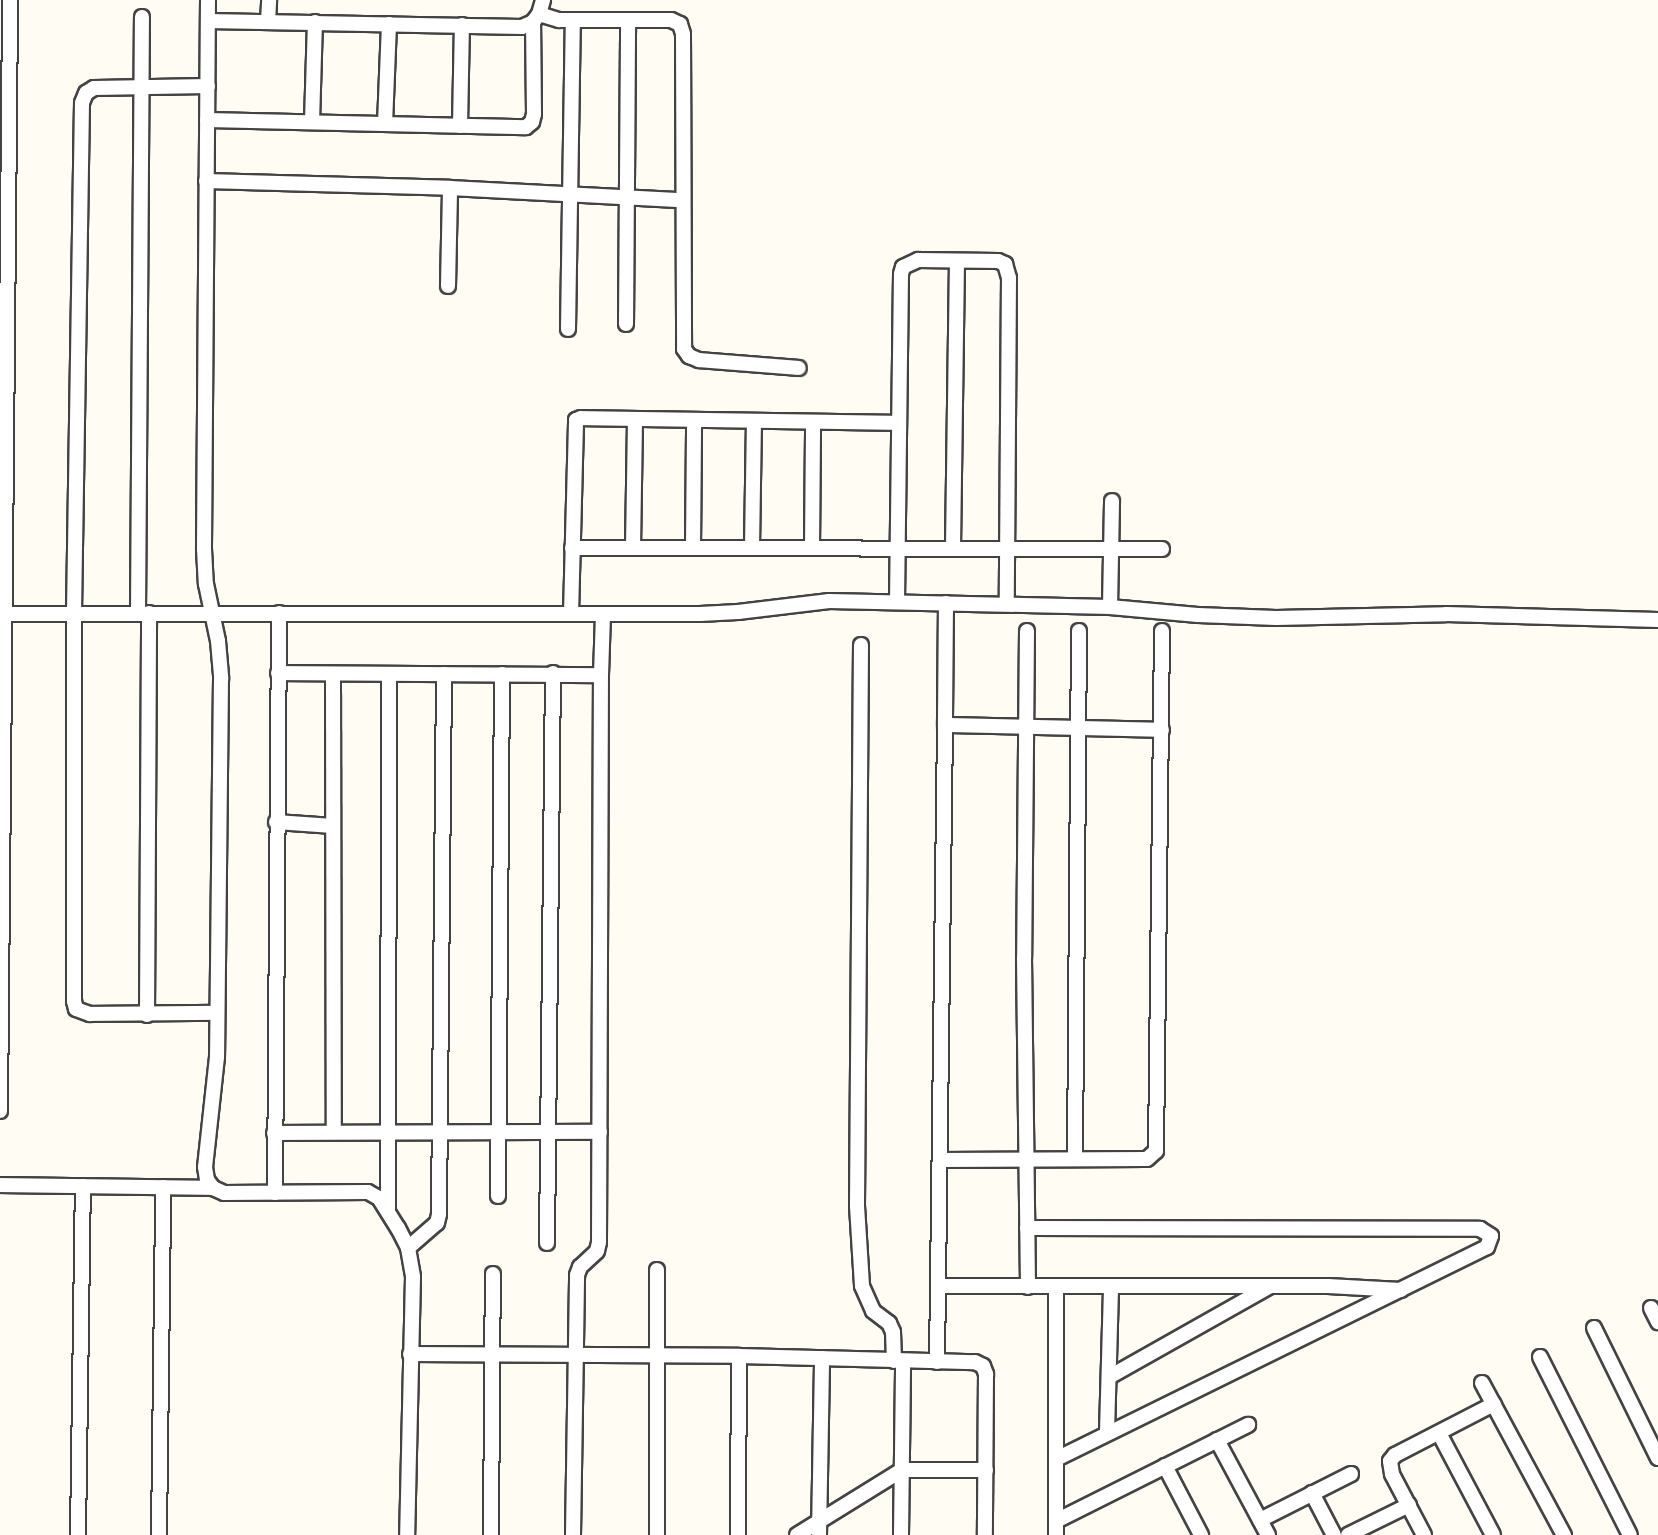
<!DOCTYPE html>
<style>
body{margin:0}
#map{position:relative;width:1658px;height:1535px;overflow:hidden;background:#fffcf4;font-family:"Zilla Slab",serif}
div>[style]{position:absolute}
.roads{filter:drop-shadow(2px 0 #434343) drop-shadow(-2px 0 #434343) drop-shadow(0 2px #434343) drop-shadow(0 -2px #434343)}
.street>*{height:14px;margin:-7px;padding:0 7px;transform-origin:7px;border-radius:7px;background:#fff}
span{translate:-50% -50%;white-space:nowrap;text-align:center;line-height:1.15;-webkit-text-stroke:6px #fff;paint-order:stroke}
</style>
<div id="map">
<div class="roads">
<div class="street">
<i style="left:208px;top:0;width:549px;rotate:90.42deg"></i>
<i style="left:204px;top:549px;width:35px;rotate:87deg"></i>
<i style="left:206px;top:584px;width:58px;rotate:78.1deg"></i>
<i style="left:218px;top:641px;width:38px;rotate:85deg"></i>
<i style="left:221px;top:679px;width:378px;rotate:90.6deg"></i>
<i style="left:217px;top:1057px;width:111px;rotate:96.2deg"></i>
<i style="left:205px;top:1167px;width:13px;rotate:81deg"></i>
<i style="left:207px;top:1180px;width:10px;rotate:53deg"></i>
<i style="left:213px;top:1188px;width:12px;rotate:24deg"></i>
<i style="left:224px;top:1193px;width:144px;rotate:-0.4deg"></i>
<i style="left:368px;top:1192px;width:13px;rotate:29deg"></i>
<i style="left:379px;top:1198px;width:36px;rotate:58deg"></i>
<i style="left:398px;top:1228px;width:22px;rotate:63deg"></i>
<i style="left:408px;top:1248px;width:29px;rotate:80deg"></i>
<i style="left:413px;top:1277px;width:258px;rotate:91.3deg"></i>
<i style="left:539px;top:14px;width:21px;rotate:17deg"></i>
<i style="left:559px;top:20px;width:112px"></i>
<i style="left:671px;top:20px;width:10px;rotate:24deg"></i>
<i style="left:680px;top:24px;width:10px;rotate:73deg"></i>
<i style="left:683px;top:34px;width:315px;rotate:89.8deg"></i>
<i style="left:684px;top:349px;width:9px;rotate:54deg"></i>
<i style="left:689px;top:356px;width:11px;rotate:22deg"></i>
<i style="left:699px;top:360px;width:100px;rotate:4.6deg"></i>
<i style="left:208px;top:21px;width:314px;rotate:1.1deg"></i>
<i style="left:522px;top:27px;width:12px;rotate:-24deg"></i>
<i style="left:533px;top:22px;width:10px;rotate:-53deg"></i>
<i style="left:539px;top:14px;width:15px;rotate:-74deg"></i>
<i style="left:268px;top:22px;width:22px;rotate:-87deg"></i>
<i style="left:208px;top:86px;width:114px;rotate:179deg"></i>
<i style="left:94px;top:88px;width:9px;rotate:148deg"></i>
<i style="left:86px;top:93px;width:11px;rotate:112deg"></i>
<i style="left:82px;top:103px;width:511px;rotate:90.9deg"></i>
<i style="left:74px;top:614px;width:387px;rotate:90deg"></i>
<i style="left:74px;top:1001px;width:8px;rotate:76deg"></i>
<i style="left:76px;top:1009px;width:15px;rotate:20deg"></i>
<i style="left:90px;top:1014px;width:126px;rotate:-0.5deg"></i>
<i style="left:207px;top:120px;width:319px;rotate:1.3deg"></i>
<i style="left:526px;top:127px;width:8px;rotate:-40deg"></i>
<i style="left:532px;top:122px;width:8px;rotate:-76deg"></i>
<i style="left:534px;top:114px;width:92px;rotate:-90.6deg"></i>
<i style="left:312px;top:122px;width:100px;rotate:-88.3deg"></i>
<i style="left:385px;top:124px;width:100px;rotate:-87.7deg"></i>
<i style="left:460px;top:126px;width:101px;rotate:-88.9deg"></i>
<i style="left:206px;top:181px;width:244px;rotate:1.6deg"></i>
<i style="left:450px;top:188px;width:232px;rotate:3deg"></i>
<i style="left:448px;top:286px;width:98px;rotate:-88.8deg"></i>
<i style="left:626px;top:324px;width:304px;rotate:-89.6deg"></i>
<i style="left:568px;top:329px;width:308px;rotate:-89.1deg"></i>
<i style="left:693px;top:547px;width:127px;rotate:-89.5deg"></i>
<i style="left:752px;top:547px;width:126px;rotate:-89.1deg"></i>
<i style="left:812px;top:547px;width:125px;rotate:-89.5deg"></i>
<i style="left:953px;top:547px;width:286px;rotate:-89.2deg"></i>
<i style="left:572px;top:548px;width:590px;rotate:0.1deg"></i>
<i style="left:633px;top:548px;width:129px;rotate:-89.1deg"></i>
<i style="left:897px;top:602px;width:328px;rotate:-89.3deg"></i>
<i style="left:901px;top:274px;width:7px;rotate:-74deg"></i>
<i style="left:903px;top:267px;width:17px;rotate:-25deg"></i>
<i style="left:918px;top:260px;width:80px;rotate:0.7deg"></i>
<i style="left:998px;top:261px;width:8px;rotate:23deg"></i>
<i style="left:1005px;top:264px;width:15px;rotate:74deg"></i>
<i style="left:1009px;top:278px;width:326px;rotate:90.4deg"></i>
<i style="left:946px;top:603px;width:122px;rotate:90.5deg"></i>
<i style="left:945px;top:725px;width:217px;rotate:1.3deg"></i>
<i style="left:1110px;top:607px;width:106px;rotate:-88.9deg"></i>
<i style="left:0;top:614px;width:700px"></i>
<i style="left:700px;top:614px;width:38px;rotate:-3deg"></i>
<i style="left:738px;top:612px;width:92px;rotate:-6.9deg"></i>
<i style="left:829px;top:601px;width:281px;rotate:1.2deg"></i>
<i style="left:1110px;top:607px;width:88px;rotate:5.2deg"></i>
<i style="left:1198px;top:615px;width:78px;rotate:2.2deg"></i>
<i style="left:1276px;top:618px;width:170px;rotate:-1.3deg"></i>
<i style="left:1446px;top:614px;width:212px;rotate:1.6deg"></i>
<i style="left:138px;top:614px;width:597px;rotate:-89.62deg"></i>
<i style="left:571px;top:614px;width:194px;rotate:-88.5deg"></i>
<i style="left:576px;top:420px;width:5px;rotate:-22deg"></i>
<i style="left:581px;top:418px;width:318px;rotate:0.9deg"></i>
<i style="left:1027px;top:631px;width:327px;rotate:90.5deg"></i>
<i style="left:1024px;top:958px;width:329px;rotate:89.3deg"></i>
<i style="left:861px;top:645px;width:561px;rotate:90.41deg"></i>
<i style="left:857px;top:1206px;width:80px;rotate:86.4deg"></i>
<i style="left:862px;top:1286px;width:27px;rotate:66deg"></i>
<i style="left:873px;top:1311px;width:20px;rotate:37deg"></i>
<i style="left:889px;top:1323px;width:10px;rotate:66deg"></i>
<i style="left:893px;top:1332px;width:29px;rotate:88deg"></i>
<i style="left:278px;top:673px;width:323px;rotate:0.4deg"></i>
<i style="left:333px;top:674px;width:458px;rotate:89.9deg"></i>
<i style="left:276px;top:822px;width:57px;rotate:4deg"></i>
<i style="left:147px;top:1015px;width:402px;rotate:-89.7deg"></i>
<i style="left:0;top:1111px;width:1111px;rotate:-89.48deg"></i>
<i style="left:274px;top:1133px;width:326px;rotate:-0.2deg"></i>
<i style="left:1075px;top:1159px;width:528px;rotate:-89.57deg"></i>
<i style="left:941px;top:1160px;width:206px;rotate:-0.3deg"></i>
<i style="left:1147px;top:1159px;width:12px;rotate:-42deg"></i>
<i style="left:1156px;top:1151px;width:520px;rotate:-89.34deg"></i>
<i style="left:0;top:1185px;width:213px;rotate:0.8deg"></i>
<i style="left:275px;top:1193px;width:580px;rotate:-89.6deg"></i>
<i style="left:498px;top:1196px;width:522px;rotate:-89.56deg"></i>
<i style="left:388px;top:1209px;width:534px;rotate:-89.89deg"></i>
<i style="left:1027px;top:1228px;width:453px;rotate:0.1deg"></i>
<i style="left:1480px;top:1229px;width:13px;rotate:32deg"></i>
<i style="left:1491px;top:1236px;width:12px;rotate:110deg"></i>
<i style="left:1487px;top:1247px;width:480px;rotate:153.8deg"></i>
<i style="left:547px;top:1243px;width:570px;rotate:-89.4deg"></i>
<i style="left:408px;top:1248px;width:38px;rotate:-41deg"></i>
<i style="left:437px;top:1223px;width:9px;rotate:-77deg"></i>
<i style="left:439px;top:1214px;width:540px;rotate:-89.47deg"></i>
<i style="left:657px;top:1270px;width:265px;rotate:90deg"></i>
<i style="left:940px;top:1286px;width:388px"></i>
<i style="left:1328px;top:1286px;width:73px;rotate:3.1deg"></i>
<i style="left:1056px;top:1287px;width:248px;rotate:90deg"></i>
<i style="left:1651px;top:1308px;width:16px;rotate:63deg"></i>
<i style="left:1594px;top:1328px;width:145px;rotate:63.8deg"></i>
<i style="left:410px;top:1354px;width:329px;rotate:0.3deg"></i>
<i style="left:739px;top:1356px;width:236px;rotate:1.5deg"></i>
<i style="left:975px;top:1362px;width:9px;rotate:27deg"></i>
<i style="left:983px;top:1366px;width:9px;rotate:69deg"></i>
<i style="left:986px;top:1374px;width:161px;rotate:90.4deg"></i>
<i style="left:1540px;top:1357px;width:199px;rotate:63.2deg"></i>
<i style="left:937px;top:1362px;width:637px;rotate:-89.28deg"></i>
<i style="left:1109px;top:1377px;width:184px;rotate:-29.4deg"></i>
<i style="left:1482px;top:1383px;width:173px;rotate:61.7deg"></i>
<i style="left:1107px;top:1432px;width:146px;rotate:-88.4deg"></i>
<i style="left:1439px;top:1433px;width:115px;rotate:62.1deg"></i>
<i style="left:1217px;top:1440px;width:108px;rotate:61.8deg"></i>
<i style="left:1165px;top:1466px;width:78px;rotate:62.4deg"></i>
<i style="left:1312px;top:1493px;width:47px;rotate:62.4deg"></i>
<i style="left:1260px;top:1520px;width:102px;rotate:-26.8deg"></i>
<i style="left:1056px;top:1521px;width:215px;rotate:-26.6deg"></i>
<i style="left:78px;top:1535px;width:349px;rotate:-89.2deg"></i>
<i style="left:159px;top:1535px;width:348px;rotate:-89.3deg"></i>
<i style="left:491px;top:1535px;width:261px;rotate:-89.6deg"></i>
<i style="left:573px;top:1535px;width:260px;rotate:-89.1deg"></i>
<i style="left:577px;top:1275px;width:9px;rotate:-69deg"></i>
<i style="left:580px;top:1267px;width:23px;rotate:-43deg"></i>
<i style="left:597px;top:1251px;width:9px;rotate:-77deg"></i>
<i style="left:599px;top:1242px;width:567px;rotate:-89.8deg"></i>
<i style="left:601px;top:675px;width:61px;rotate:-88.1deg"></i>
<i style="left:738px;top:1535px;width:179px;rotate:-89.7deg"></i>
<i style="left:797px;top:1535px;width:123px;rotate:-31.8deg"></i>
<i style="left:902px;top:1470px;width:84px"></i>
<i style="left:819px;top:1535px;width:177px;rotate:-89deg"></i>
<i style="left:901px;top:1535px;width:173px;rotate:-89.3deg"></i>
<i style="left:1348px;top:1535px;width:68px;rotate:-26.2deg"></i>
<i style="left:1424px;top:1535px;width:69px;rotate:-117.7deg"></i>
<i style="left:1392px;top:1474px;width:13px;rotate:-99deg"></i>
<i style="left:1390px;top:1461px;width:8px;rotate:-50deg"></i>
<i style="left:1395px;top:1455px;width:111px;rotate:-27.3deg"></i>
</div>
</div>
</div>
